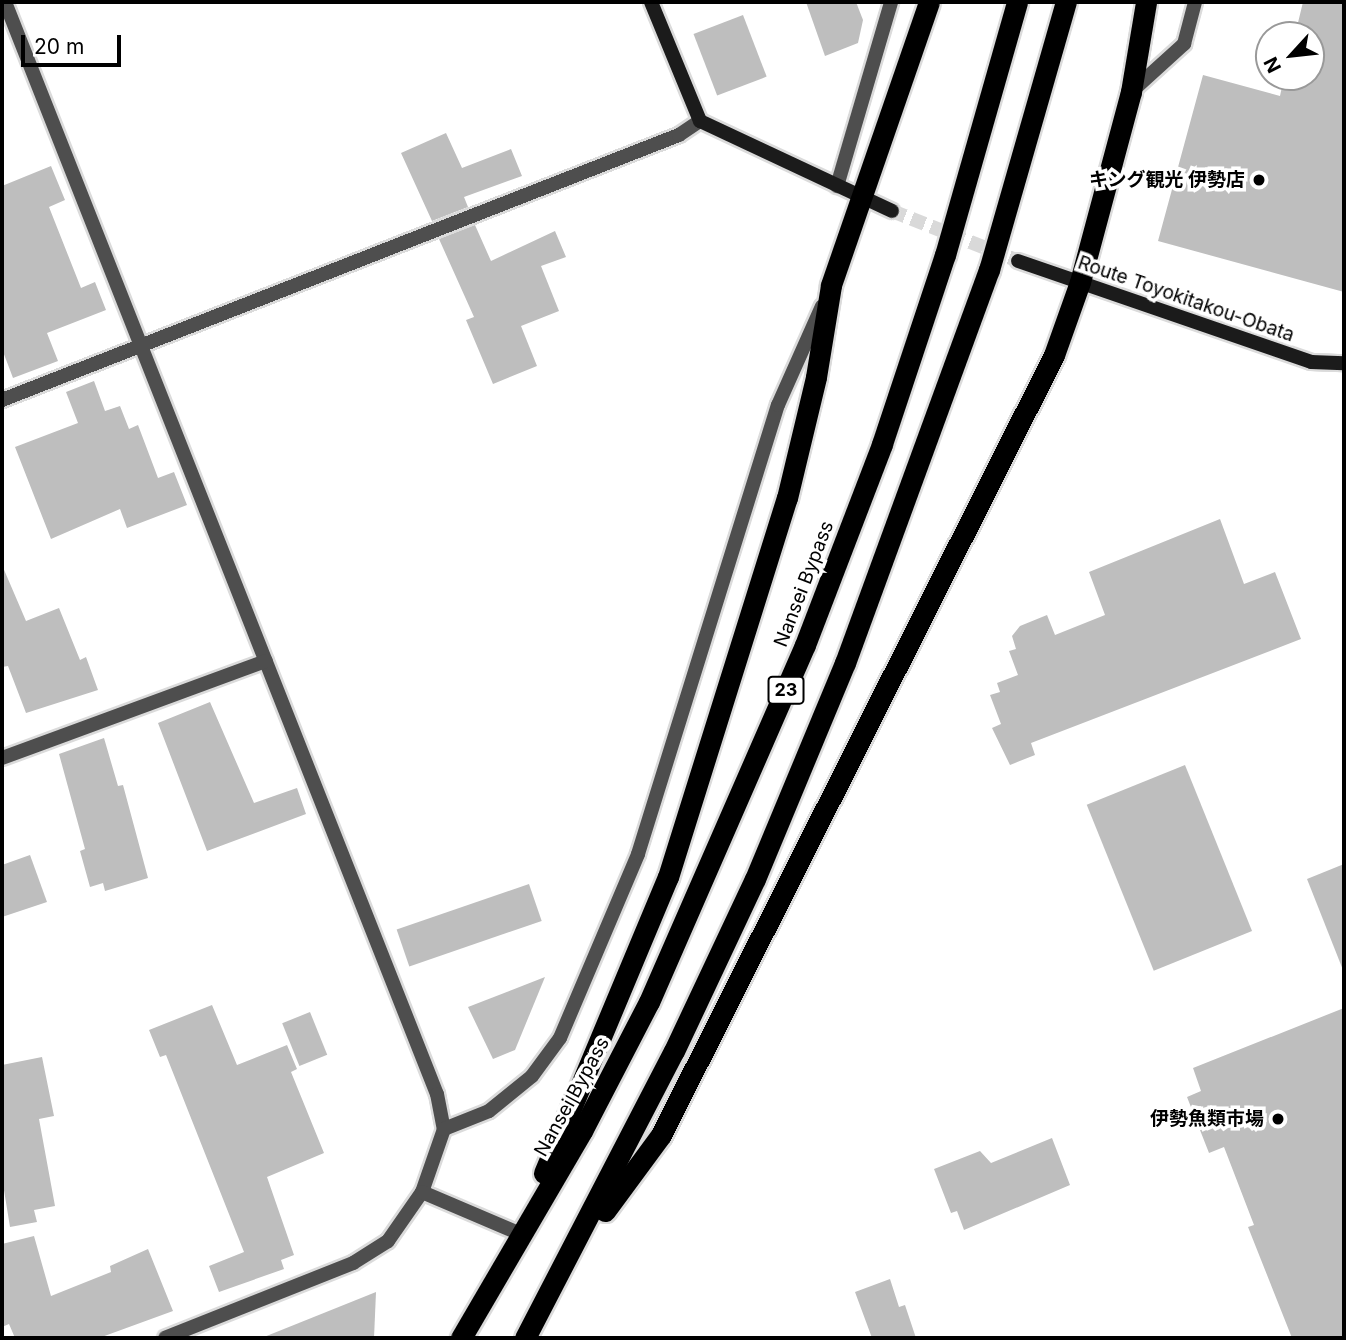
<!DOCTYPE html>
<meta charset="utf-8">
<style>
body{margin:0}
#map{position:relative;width:1346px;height:1340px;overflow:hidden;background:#fff;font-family:Inter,"Noto Sans JP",sans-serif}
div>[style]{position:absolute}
.building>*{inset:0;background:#bebebe;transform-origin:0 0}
.secondary-tunnel>*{height:14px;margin-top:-7px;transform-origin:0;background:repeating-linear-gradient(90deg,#d9d9d9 0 14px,transparent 0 21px)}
.roads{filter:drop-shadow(2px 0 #dbdbdb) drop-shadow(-2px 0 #dbdbdb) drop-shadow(0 2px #dbdbdb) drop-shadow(0 -2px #dbdbdb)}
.street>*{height:14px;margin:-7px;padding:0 7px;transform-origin:7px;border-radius:7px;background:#4e4e4e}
.secondary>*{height:14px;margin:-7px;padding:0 7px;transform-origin:7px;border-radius:7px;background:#1b1b1b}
.highway>*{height:21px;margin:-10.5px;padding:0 10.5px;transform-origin:10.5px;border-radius:10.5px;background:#000}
.dots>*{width:19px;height:19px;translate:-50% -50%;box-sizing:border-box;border:4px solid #fff;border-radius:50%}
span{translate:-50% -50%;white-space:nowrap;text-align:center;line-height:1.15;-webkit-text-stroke:7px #fff;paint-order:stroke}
.shield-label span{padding:2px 5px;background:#fff;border:2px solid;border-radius:5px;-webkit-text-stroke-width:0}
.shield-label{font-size:18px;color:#000;font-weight:700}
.poi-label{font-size:19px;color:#000;font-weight:700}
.right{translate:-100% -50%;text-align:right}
.street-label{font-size:19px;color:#000}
.frame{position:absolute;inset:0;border:4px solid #000;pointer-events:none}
.north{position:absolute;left:1255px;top:21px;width:70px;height:70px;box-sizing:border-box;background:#fff;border:2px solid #999;border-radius:50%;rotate:243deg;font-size:19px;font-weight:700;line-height:28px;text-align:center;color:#000}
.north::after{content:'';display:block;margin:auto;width:24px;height:32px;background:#000;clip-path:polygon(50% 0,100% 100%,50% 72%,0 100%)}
.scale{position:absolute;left:21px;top:35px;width:100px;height:32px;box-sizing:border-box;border:4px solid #000;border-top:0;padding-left:9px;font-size:21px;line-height:24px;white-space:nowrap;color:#000;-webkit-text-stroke:5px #fff;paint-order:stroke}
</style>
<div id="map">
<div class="building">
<i style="clip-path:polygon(806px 2px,856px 2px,863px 20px,858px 43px,825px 56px)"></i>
<i style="clip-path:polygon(1303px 2px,1344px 2px,1344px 292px,1158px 241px,1203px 75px,1280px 96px,1284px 77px,1311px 77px,1311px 35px,1295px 35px)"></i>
<i style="left:743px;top:15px;width:66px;height:53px;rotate:69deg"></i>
<i style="clip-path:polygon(446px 133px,462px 168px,511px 149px,522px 176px,464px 197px,468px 207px,432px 221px,401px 153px)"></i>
<i style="clip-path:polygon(51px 166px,65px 200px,49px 207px,81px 288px,95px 282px,106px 310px,47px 333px,58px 361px,13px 378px,2px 349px,2px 186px)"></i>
<i style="clip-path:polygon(475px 225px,491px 261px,555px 231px,566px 257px,541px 266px,559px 311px,521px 326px,537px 366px,493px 384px,466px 320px,474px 317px,439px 239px)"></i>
<i style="clip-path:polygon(94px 381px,105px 411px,120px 406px,129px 429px,138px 425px,158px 478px,174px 472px,187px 505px,127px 528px,120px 509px,51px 539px,15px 447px,78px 423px,66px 392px)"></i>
<i style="clip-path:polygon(1220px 519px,1244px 584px,1275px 572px,1301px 639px,1031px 743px,1035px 755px,1010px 765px,992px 728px,1001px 724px,990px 695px,1000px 692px,997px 683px,1018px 675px,1009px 651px,1016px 649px,1012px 636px,1020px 626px,1047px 615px,1055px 635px,1105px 615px,1089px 572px)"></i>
<i style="clip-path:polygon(2px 565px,26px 621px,59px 608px,80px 660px,86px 657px,98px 690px,26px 713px,8px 666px,2px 667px)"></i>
<i style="clip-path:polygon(210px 702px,254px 803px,297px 788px,306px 814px,207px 851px,158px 723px)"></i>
<i style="clip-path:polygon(104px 738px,118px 786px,123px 785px,148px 878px,105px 891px,103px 883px,90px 887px,80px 851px,85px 849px,59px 754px)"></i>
<i style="left:1185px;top:765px;width:179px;height:106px;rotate:68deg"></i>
<i style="clip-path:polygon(30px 855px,47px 902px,2px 917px,2px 865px)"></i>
<i style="clip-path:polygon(1344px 864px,1344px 970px,1343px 970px,1307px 879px)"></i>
<i style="left:529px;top:884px;width:39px;height:140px;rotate:71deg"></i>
<i style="clip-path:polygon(545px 977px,515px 1050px,493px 1059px,468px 1007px)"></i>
<i style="clip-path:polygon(212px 1005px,237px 1065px,287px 1045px,297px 1069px,291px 1072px,324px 1153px,267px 1177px,294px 1255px,281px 1260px,284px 1269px,219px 1292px,209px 1266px,244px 1252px,166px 1055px,160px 1057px,149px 1030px)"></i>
<i style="clip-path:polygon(1344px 1008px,1344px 1338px,1292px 1338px,1248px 1227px,1254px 1225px,1224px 1147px,1209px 1153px,1187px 1097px,1201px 1091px,1193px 1068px)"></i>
<i style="left:310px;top:1012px;width:46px;height:30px;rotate:68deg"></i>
<i style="clip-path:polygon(42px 1057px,54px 1116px,39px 1119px,55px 1206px,34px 1210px,37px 1222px,10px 1227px,2px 1178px,2px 1065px)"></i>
<i style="clip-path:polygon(1052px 1138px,1070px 1185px,964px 1230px,957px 1211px,951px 1213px,934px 1169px,980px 1151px,991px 1163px)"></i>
<i style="clip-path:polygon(34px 1236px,51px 1296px,111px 1272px,110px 1266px,148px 1249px,173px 1311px,99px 1338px,15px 1338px,9px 1324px,2px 1327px,2px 1244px)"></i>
<i style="clip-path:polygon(890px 1279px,899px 1307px,905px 1305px,916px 1338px,872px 1338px,855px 1292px)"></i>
<i style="clip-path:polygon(376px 1292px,374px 1338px,264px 1338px,264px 1337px)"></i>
</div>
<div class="secondary-tunnel">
<i style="left:892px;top:211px;width:136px;rotate:21.6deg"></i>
</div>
<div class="roads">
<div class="street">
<i style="left:5px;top:2px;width:1174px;rotate:68.42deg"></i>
<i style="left:437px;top:1094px;width:36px;rotate:79deg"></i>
<i style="left:444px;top:1129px;width:67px;rotate:109.2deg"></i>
<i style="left:422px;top:1192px;width:60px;rotate:124.8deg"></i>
<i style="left:388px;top:1241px;width:41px;rotate:147.8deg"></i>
<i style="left:353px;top:1263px;width:202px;rotate:158.3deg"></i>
<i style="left:1131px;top:92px;width:72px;rotate:-42.2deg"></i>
<i style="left:1184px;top:44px;width:43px;rotate:-75.3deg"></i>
<i style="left:837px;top:186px;width:192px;rotate:-73.6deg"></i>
<i style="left:2px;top:400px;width:727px;rotate:-21.38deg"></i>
<i style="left:679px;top:135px;width:25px;rotate:-34deg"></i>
<i style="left:2px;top:758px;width:281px;rotate:-20.2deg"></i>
<i style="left:444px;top:1129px;width:48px;rotate:-21.8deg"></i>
<i style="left:489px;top:1111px;width:55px;rotate:-39.1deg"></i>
<i style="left:532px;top:1076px;width:47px;rotate:-53.6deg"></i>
<i style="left:560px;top:1038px;width:200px;rotate:-67deg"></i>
<i style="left:638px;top:854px;width:470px;rotate:-72.7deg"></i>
<i style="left:778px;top:405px;width:108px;rotate:-66deg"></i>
<i style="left:422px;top:1192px;width:104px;rotate:23.1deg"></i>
</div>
<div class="secondary">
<i style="left:651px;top:2px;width:129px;rotate:67.6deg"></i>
<i style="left:700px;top:121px;width:212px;rotate:25.1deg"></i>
<i style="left:1018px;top:261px;width:310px;rotate:19deg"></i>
<i style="left:1311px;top:362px;width:33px;rotate:2deg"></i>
</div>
<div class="highway">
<i style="left:544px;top:1173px;width:321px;rotate:-67.3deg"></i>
<i style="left:668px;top:877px;width:397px;rotate:-72.6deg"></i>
<i style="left:787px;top:498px;width:124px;rotate:-76.5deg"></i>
<i style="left:816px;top:377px;width:93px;rotate:-80.7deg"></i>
<i style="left:831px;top:285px;width:299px;rotate:-70.9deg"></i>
<i style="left:605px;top:1211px;width:94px;rotate:-53.6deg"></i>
<i style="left:661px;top:1135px;width:873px;rotate:-63.26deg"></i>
<i style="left:1054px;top:355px;width:77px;rotate:-70.4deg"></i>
<i style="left:1080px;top:282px;width:197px;rotate:-75deg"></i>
<i style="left:1131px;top:92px;width:91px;rotate:-80.5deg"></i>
<i style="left:461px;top:1338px;width:240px;rotate:-59.7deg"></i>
<i style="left:582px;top:1131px;width:145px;rotate:-62.6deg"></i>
<i style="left:649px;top:1002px;width:390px;rotate:-66.4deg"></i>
<i style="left:805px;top:645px;width:215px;rotate:-69deg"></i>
<i style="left:882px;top:444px;width:199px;rotate:-71.6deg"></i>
<i style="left:945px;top:255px;width:263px;rotate:-74.1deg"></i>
<i style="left:525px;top:1338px;width:323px;rotate:-62.6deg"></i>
<i style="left:674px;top:1051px;width:190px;rotate:-64.8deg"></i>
<i style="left:755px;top:879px;width:234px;rotate:-67.4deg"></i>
<i style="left:845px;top:663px;width:419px;rotate:-69.9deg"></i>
<i style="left:989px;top:270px;width:279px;rotate:-74deg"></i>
</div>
</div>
<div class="dots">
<i style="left:1259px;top:180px;background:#000"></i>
<i style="left:1278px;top:1119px;background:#000"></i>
</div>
<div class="shield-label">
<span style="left:786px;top:690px">23</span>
</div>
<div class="poi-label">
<span class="right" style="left:1245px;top:180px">キング観光 伊勢店</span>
<span class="right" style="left:1264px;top:1119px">伊勢魚類市場</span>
</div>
<div class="street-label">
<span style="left:1186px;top:299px;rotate:19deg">Route Toyokitakou-Obata</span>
<span style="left:804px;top:584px;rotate:-69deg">Nansei Bypass</span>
<span style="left:572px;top:1097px;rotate:-61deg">Nansei Bypass</span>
</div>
<div class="frame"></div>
<div class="north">N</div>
<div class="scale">20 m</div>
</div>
